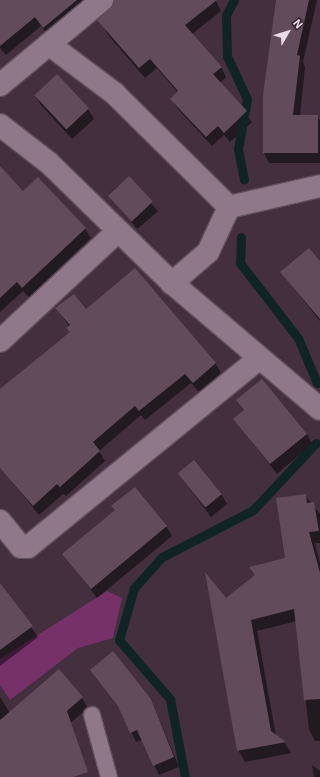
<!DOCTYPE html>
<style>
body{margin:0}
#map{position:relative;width:320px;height:777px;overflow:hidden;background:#432f3e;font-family:Roboto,sans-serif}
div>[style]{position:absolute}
.green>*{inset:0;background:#753168}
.shadow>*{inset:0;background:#0007;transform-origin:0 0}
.stream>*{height:9px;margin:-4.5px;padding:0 4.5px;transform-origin:4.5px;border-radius:4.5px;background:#102425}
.building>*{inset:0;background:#624c5c;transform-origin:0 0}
.roads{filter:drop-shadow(1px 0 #5f4e5b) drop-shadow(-1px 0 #5f4e5b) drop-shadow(0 1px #5f4e5b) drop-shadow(0 -1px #5f4e5b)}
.service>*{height:16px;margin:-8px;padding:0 8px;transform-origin:8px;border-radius:8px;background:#8f7889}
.minor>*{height:22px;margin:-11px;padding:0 11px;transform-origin:11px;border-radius:11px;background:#8f7889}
span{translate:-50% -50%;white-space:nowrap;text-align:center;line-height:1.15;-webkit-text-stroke:3px #392534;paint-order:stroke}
.north{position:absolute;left:268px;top:12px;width:40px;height:40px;-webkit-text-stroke:3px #392534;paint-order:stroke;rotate:51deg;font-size:11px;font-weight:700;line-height:16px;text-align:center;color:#e9dce6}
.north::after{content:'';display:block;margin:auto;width:14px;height:18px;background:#e9dce6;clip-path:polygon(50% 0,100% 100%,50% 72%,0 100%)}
</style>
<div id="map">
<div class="green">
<i style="clip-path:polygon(107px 591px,122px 598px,113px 638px,78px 648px,10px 700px,0 685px,0 659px)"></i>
</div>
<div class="shadow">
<i style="clip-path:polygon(0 0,95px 0,50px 37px,41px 26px,6px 55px,0 48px)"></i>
<i style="clip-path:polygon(134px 0,216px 1px,221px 11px,192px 34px,221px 67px,226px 77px,220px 83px,252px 122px,230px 142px,224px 135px,212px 146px,177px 108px,172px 99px,178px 93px,157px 68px,145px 78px,108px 35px,103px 25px)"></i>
<i style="clip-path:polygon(277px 0,317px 0,303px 62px,305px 67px,300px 116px,317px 116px,320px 121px,320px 163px,269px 163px,264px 153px,264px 95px)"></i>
<i style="clip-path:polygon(57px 75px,88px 109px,94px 119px,72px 139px,41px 105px,35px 95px)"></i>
<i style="clip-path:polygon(0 167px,23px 193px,85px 229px,91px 238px,29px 297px,23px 291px,0 312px)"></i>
<i style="left:129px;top:177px;width:45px;height:27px;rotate:50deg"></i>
<i style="clip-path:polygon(320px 263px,320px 321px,281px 272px)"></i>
<i style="clip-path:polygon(57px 309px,86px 310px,215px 363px,221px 373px,199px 392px,191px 383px,145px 420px,141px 415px,99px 451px,105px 461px,66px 496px,63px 494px,39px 515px,1px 468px,0 390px,70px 333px,68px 328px,69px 326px)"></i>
<i style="clip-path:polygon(237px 400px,307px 434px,312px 444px,277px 474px,234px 419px,244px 411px)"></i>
<i style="clip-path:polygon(179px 474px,221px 494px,227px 504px,211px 517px)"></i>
<i style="clip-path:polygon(305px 495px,320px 514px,320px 543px,315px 543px,320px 563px,320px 741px,315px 741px,309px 730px,297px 621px,257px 631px,276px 736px,285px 743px,291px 753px,245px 762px,238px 750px,226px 599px,286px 559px)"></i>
<i style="clip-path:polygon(112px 506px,166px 526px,172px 536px,97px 598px,64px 554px,115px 511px)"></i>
<i style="clip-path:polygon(0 584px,38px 637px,0 666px)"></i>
<i style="clip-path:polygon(91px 670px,151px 699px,179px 767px,159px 775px,142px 740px,136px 742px,122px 711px)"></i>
<i style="clip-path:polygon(42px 685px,82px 698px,88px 708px,61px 731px)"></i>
<i style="clip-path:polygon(0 697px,15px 721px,33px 777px,0 777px)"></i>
<i style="clip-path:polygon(312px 765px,320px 771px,320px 777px,314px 777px)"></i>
</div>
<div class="stream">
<i style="left:234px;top:0;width:17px;rotate:118deg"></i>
<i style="left:226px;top:15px;width:41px;rotate:88.6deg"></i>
<i style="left:227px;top:56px;width:47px;rotate:65.1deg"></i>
<i style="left:247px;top:99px;width:51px;rotate:100.2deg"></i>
<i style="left:238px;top:149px;width:31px;rotate:79deg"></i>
<i style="left:241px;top:237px;width:26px;rotate:92deg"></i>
<i style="left:240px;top:263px;width:95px;rotate:52.3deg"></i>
<i style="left:298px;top:338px;width:49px;rotate:67.1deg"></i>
<i style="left:185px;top:777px;width:79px;rotate:-100.9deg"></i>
<i style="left:170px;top:699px;width:78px;rotate:-130.8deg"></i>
<i style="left:119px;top:640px;width:54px;rotate:-73.9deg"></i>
<i style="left:134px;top:588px;width:42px;rotate:-47.9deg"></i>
<i style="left:162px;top:557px;width:102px;rotate:-27.3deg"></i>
<i style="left:253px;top:510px;width:92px;rotate:-46.8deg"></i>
</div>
<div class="building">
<i style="clip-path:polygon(0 0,77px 0,43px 28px,35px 17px,0 46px)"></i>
<i style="clip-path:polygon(114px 0,217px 0,185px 25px,222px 67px,213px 74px,247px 111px,224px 133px,218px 126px,206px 137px,170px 99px,178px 91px,150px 59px,139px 68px,97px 20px,110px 9px)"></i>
<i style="clip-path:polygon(276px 0,309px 0,297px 55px,300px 56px,293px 115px,318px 115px,318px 153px,263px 153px,263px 95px)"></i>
<i style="left:57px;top:74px;width:47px;height:31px;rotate:47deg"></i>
<i style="clip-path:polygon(0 166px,23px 191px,38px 177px,86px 228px,22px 288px,17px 282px,0 298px)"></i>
<i style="left:129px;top:176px;width:35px;height:29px;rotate:47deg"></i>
<i style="clip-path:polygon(309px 248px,320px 261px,320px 319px,280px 272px)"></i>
<i style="clip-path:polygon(135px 268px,216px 363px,193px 383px,185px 374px,139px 411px,135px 406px,93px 442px,100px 451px,60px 487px,57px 484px,33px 506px,0 468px,0 389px,70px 332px,66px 328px,70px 325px,55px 308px,74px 294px,86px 309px)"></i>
<i style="clip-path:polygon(262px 379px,307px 434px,270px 464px,233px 419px,244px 410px,236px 400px)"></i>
<i style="left:194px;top:460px;width:44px;height:21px;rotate:51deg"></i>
<i style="clip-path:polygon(135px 487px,167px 526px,91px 589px,62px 554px,115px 510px,111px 506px)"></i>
<i style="clip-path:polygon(306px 494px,307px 503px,314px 502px,319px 531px,309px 532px,320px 573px,320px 699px,304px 700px,294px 609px,251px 620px,271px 731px,286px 742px,237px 751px,205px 572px,226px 598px,255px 575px,249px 567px,285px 558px,276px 498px)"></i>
<i style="clip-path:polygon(0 583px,33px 626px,0 650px)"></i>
<i style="clip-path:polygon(113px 651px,151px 699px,174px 757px,153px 766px,137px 730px,130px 733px,118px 706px,90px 670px)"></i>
<i style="clip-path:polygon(59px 669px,83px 697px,67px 711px,88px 772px,73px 777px,0 777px,0 720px)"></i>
</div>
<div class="roads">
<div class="service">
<i style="left:92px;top:715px;width:64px;rotate:74.7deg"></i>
</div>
<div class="minor">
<i style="left:50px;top:45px;width:80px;rotate:36.9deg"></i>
<i style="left:114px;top:93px;width:162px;rotate:44.7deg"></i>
<i style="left:229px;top:207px;width:50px;rotate:115deg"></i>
<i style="left:208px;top:252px;width:48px;rotate:139.3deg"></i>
<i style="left:0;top:85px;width:133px;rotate:-39.8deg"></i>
<i style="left:0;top:125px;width:62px;rotate:37.8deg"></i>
<i style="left:49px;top:163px;width:172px;rotate:44.3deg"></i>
<i style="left:172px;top:283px;width:194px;rotate:40.4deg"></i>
<i style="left:229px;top:207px;width:93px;rotate:-13deg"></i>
<i style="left:0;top:341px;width:160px;rotate:-43deg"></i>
<i style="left:0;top:521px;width:33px;rotate:51deg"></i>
<i style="left:21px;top:547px;width:7px"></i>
<i style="left:28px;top:547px;width:299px;rotate:-39.2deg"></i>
</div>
</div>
<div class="north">N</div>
</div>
